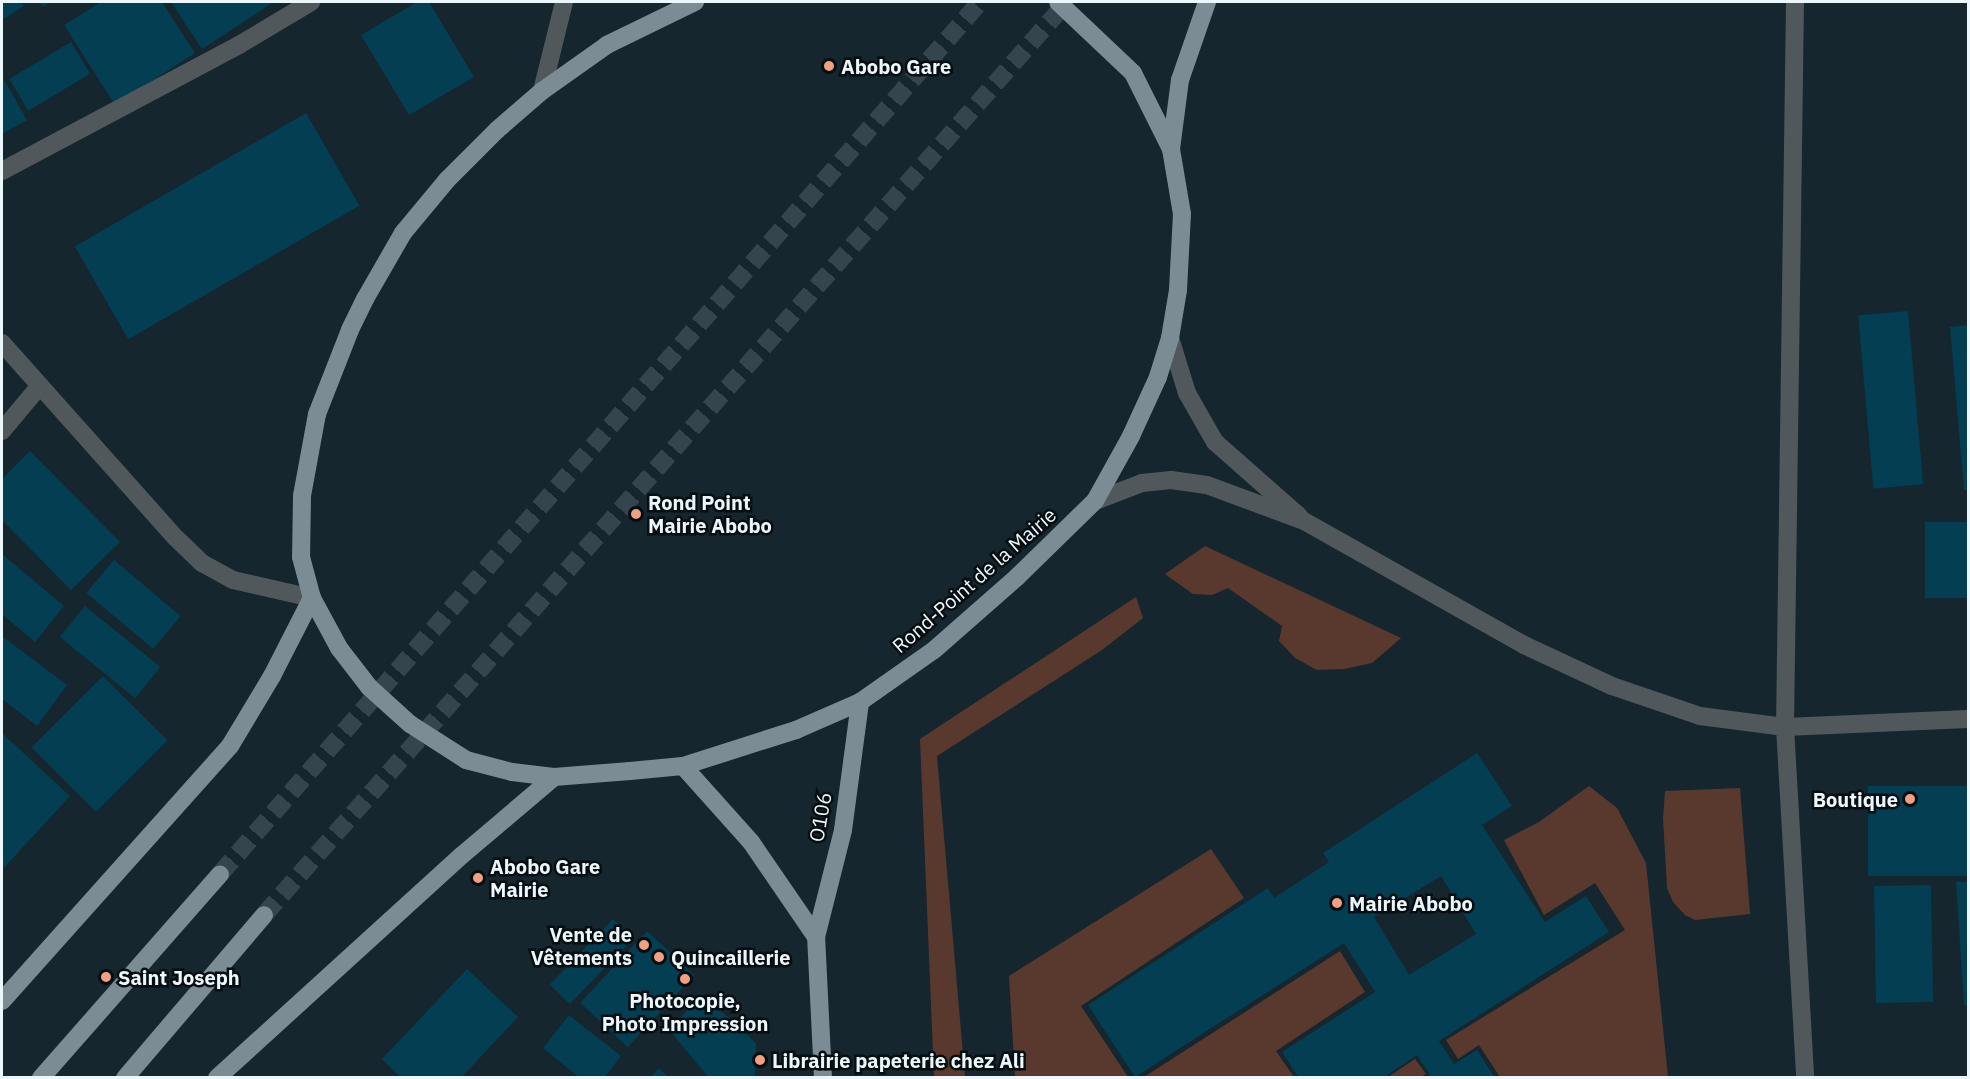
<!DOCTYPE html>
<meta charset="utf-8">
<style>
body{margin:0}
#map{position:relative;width:1970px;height:1079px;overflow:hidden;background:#15262e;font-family:"IBM Plex Sans",sans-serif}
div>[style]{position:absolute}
.green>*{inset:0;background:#59392d}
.building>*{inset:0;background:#033e53;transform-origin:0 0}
.major-tunnel>*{height:18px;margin-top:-9px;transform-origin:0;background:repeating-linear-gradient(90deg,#35454d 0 18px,transparent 0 27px)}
.minor>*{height:18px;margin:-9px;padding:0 9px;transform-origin:9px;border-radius:9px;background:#50585c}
.major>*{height:18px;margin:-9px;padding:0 9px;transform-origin:9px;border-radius:9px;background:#7b8c95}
.dots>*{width:16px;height:16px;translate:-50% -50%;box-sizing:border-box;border:3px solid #070e12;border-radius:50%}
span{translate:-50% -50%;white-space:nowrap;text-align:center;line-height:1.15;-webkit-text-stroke:5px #070e12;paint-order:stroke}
.poi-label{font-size:20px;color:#ecf7fc;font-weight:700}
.left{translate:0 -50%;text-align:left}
.right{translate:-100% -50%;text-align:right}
.street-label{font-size:20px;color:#ecf7fc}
.frame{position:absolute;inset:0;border:3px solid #ecf7fc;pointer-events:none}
</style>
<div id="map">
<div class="green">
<i style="clip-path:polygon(1205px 546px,1401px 638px,1372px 663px,1344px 669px,1317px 670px,1295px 658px,1279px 641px,1282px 626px,1228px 588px,1212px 595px,1193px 594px,1165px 574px)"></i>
<i style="clip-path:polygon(1136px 597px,1143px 618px,1102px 650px,937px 756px,965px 1077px,934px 1077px,920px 739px)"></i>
<i style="clip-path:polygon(1589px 786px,1617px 808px,1646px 863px,1668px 1077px,1500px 1077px,1479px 1045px,1458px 1059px,1446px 1040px,1625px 930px,1595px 883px,1544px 915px,1504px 840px,1539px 822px)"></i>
<i style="clip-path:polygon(1740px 788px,1750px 914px,1695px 920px,1685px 915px,1673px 902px,1667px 888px,1663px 818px,1665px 791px)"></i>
<i style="clip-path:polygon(1211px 849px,1244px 898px,1081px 1006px,1128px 1077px,1015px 1077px,1009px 976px)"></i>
<i style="clip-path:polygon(1340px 951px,1365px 992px,1276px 1051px,1294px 1077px,1144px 1077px)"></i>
<i style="clip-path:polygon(1415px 1059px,1426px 1074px,1421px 1077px,1388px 1077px)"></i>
</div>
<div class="building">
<i style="clip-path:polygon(2px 2px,21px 2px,24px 6px,2px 20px)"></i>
<i style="clip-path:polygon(39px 2px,51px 2px,43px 7px)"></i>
<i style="clip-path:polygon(101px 2px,162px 2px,195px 53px,115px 105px,64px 25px)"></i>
<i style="clip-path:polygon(171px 2px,274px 2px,202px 49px)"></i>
<i style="clip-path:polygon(417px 2px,429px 2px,474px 77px,409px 115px,361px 35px)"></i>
<i style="left:71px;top:42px;width:37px;height:72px;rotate:59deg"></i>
<i style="clip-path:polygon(3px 78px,27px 120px,2px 134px,2px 79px)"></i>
<i style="left:306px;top:113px;width:107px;height:267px;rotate:60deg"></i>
<i style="left:1908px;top:311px;width:174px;height:50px;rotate:85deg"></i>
<i style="clip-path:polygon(1968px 325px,1968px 490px,1964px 490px,1950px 327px)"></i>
<i style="clip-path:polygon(30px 451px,120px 542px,71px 590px,2px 520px,2px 479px)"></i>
<i style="left:1968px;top:522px;width:76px;height:43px;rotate:90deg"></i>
<i style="clip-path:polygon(2px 554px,64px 606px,35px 642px,2px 614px)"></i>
<i style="left:114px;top:560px;width:87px;height:43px;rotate:40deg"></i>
<i style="left:85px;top:606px;width:97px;height:40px;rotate:39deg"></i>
<i style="clip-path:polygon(2px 636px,67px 685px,37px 726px,2px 699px)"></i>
<i style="left:103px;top:676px;width:91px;height:101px;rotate:45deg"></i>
<i style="clip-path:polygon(2px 733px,70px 796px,2px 870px)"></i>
<i style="clip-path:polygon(evenodd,1477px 753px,1512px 806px,1482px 825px,1545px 922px,1586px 896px,1609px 932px,1439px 1041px,1454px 1064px,1477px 1050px,1495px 1078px,1427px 1078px,1430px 1075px,1417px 1055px,1383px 1078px,1299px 1078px,1282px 1052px,1375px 992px,1344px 943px,1135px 1077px,1088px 1005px,1268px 888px,1274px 898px,1329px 862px,1323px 853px,1477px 753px,1441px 876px,1476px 934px,1409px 975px,1374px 917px,1441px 876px)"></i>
<i style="left:1968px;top:786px;width:90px;height:100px;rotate:90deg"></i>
<i style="clip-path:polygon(1956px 882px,1968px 882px,1968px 1005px,1964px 1005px)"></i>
<i style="left:1931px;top:885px;width:117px;height:57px;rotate:89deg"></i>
<i style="left:613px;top:919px;width:28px;height:91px;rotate:44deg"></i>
<i style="left:647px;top:931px;width:65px;height:98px;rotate:43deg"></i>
<i style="clip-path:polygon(467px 969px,518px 1017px,461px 1078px,401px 1078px,382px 1059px)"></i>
<i style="clip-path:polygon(701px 993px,756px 1043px,755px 1078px,709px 1078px,670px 1031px)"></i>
<i style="clip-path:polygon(569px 1015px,621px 1056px,604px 1078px,580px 1078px,543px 1048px)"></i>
<i style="clip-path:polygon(659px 1068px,669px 1078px,650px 1078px)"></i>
</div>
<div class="major-tunnel">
<i style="left:220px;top:874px;width:1157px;rotate:-48.93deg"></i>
<i style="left:264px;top:915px;width:1216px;rotate:-48.67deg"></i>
</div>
<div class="minor">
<i style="left:1795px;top:2px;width:725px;rotate:90.79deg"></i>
<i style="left:1785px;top:727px;width:352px;rotate:86.7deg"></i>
<i style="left:542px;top:91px;width:92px;rotate:-76.1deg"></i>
<i style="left:2px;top:171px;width:268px;rotate:-28deg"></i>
<i style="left:239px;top:45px;width:84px;rotate:-30.8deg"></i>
<i style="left:1170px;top:338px;width:58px;rotate:72.8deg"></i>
<i style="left:1187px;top:393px;width:56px;rotate:60.3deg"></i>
<i style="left:1215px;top:442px;width:112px;rotate:41.4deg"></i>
<i style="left:2px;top:343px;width:261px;rotate:48.3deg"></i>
<i style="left:176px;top:538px;width:36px;rotate:44deg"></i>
<i style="left:202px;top:563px;width:35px;rotate:29deg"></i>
<i style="left:233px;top:580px;width:81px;rotate:12.8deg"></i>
<i style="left:2px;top:431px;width:56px;rotate:-50.1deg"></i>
<i style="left:1095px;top:501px;width:50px;rotate:-21deg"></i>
<i style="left:1142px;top:483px;width:29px;rotate:-6deg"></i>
<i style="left:1171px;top:480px;width:36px;rotate:8deg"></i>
<i style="left:1207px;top:485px;width:103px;rotate:20.4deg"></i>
<i style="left:1304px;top:521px;width:253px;rotate:29.4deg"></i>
<i style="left:1524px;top:645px;width:97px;rotate:25deg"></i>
<i style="left:1612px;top:686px;width:93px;rotate:18.8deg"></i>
<i style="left:1700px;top:716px;width:86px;rotate:7.4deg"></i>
<i style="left:1785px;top:727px;width:183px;rotate:-2.5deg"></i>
</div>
<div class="major">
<i style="left:695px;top:2px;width:98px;rotate:154deg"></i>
<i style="left:607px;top:45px;width:80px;rotate:144.7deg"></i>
<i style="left:542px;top:91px;width:60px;rotate:139.1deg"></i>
<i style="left:497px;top:130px;width:71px;rotate:135deg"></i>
<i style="left:447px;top:180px;width:69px;rotate:129.7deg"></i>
<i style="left:403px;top:233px;width:76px;rotate:119.9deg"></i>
<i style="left:365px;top:299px;width:34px;rotate:116deg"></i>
<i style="left:350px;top:330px;width:90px;rotate:111.4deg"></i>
<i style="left:317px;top:414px;width:83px;rotate:100.4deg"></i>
<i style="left:302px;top:496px;width:61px;rotate:90.9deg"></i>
<i style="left:301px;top:557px;width:42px;rotate:75deg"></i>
<i style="left:312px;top:598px;width:57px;rotate:61.6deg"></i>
<i style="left:339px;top:648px;width:49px;rotate:52.4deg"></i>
<i style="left:369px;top:687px;width:55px;rotate:42.1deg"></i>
<i style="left:410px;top:724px;width:67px;rotate:32.7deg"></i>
<i style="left:466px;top:760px;width:48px;rotate:14.6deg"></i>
<i style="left:512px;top:772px;width:42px;rotate:6.8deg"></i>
<i style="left:554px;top:777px;width:76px;rotate:-4.5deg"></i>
<i style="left:630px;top:771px;width:53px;rotate:-5.4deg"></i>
<i style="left:683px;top:766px;width:119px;rotate:-17.7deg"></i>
<i style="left:796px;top:730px;width:70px;rotate:-23.6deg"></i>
<i style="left:860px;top:702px;width:90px;rotate:-35.1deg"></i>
<i style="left:934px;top:650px;width:111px;rotate:-41.3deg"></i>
<i style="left:1017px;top:577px;width:109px;rotate:-44.3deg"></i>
<i style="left:1095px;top:501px;width:74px;rotate:-61deg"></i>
<i style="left:1131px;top:436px;width:65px;rotate:-65.4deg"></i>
<i style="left:1158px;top:377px;width:41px;rotate:-72.9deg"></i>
<i style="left:1170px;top:338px;width:49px;rotate:-80.5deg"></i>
<i style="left:1178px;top:290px;width:76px;rotate:-87deg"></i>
<i style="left:1182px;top:214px;width:66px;rotate:-99.6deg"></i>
<i style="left:1171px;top:149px;width:85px;rotate:-116.6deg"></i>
<i style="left:1133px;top:73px;width:103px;rotate:-136.6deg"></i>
<i style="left:1171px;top:149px;width:70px;rotate:-82.6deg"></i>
<i style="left:1180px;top:80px;width:83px;rotate:-70.9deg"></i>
<i style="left:683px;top:766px;width:102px;rotate:48.2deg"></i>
<i style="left:751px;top:842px;width:115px;rotate:55.6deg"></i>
<i style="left:2px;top:1001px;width:342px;rotate:-48.2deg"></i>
<i style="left:230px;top:746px;width:82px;rotate:-59deg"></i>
<i style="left:272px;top:676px;width:88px;rotate:-62.9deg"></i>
<i style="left:41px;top:1078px;width:271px;rotate:-48.7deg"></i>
<i style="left:125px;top:1078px;width:214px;rotate:-49.5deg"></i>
<i style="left:217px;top:1078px;width:330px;rotate:-42.3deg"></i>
<i style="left:461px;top:856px;width:122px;rotate:-40.3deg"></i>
<i style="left:823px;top:1078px;width:141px;rotate:-92.8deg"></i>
<i style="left:816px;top:937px;width:110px;rotate:-75.8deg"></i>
<i style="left:843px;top:830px;width:129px;rotate:-82.4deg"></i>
</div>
<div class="dots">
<i style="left:829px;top:66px;background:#f2a07f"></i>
<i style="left:636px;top:514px;background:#f2a07f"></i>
<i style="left:1910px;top:799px;background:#f2a07f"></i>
<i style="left:478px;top:878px;background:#f2a07f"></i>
<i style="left:1337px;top:903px;background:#f2a07f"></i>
<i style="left:644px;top:945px;background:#f2a07f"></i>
<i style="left:659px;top:957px;background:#f2a07f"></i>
<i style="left:106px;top:977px;background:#f2a07f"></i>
<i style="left:685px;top:979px;background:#f2a07f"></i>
<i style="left:760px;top:1060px;background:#f2a07f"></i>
</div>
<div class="poi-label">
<span class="left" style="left:841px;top:66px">Abobo Gare</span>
<span class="left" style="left:648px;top:514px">Rond Point<br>Mairie Abobo</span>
<span class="right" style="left:1898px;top:799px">Boutique</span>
<span class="left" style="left:490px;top:878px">Abobo Gare<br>Mairie</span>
<span class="left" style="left:1349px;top:903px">Mairie Abobo</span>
<span class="right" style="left:632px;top:946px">Vente de<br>Vêtements</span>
<span class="left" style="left:671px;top:957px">Quincaillerie</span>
<span class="left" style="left:118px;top:977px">Saint Joseph</span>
<span style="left:685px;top:1012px">Photocopie,<br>Photo Impression</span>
<span class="left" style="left:772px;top:1060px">Librairie papeterie chez Ali</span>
</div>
<div class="street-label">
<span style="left:974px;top:580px;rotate:-41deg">Rond-Point de la Mairie</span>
<span style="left:820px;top:817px;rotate:-80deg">O106</span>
</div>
<div class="frame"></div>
</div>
